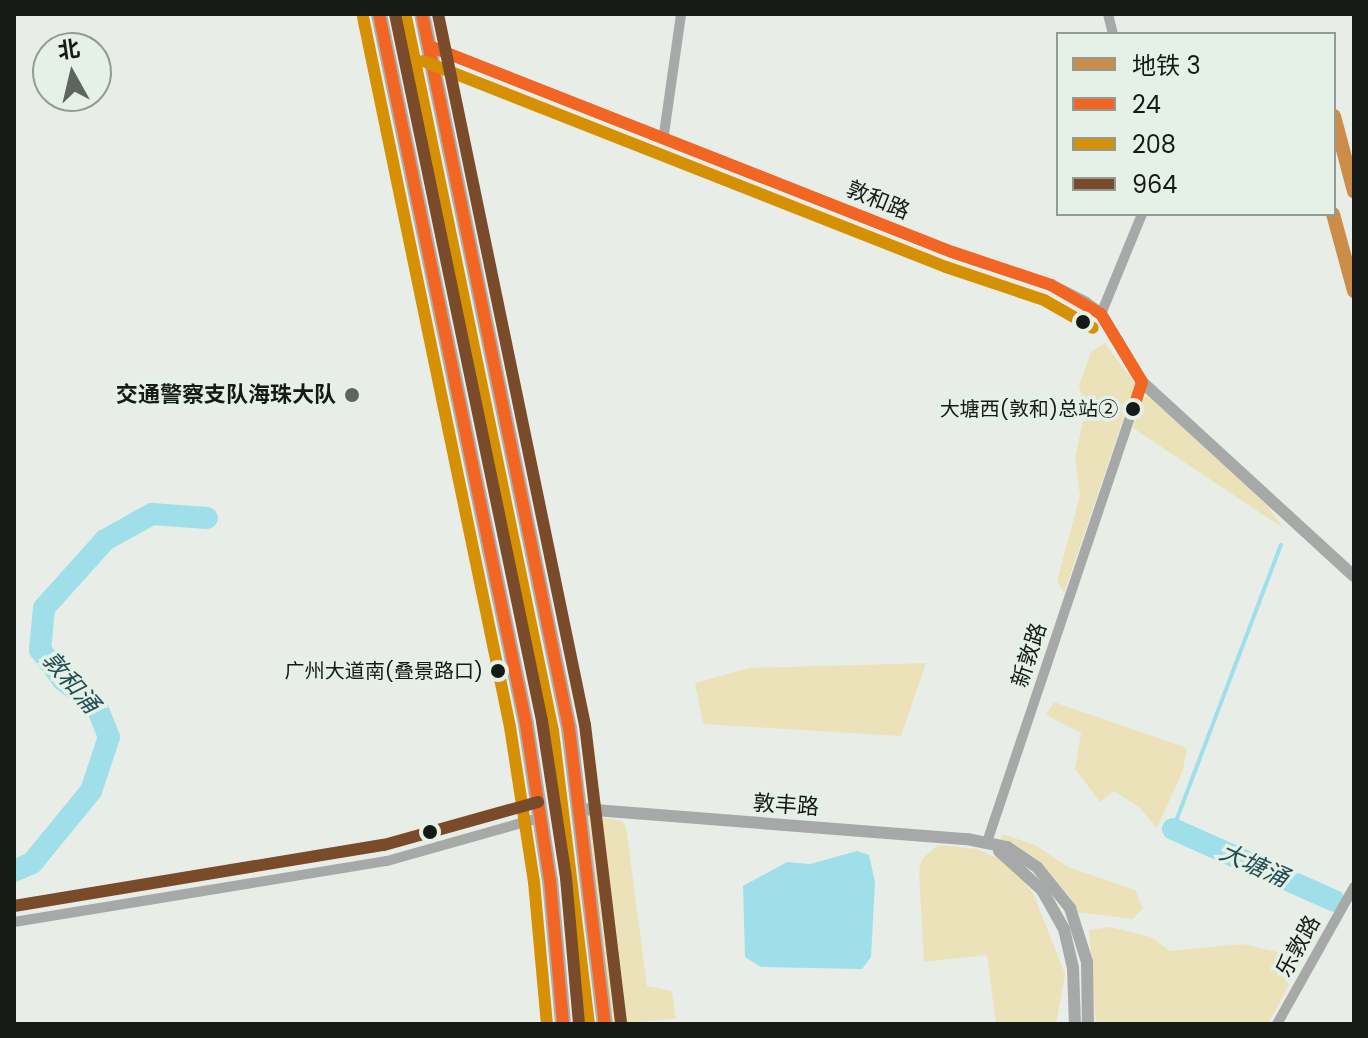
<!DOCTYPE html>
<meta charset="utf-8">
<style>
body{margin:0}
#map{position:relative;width:1368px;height:1038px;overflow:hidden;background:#e8ede8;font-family:Poppins,"Noto Sans SC",sans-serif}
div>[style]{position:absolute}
.green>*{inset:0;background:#ece2ba}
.water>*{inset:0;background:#9edfea}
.stream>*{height:4px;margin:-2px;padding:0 2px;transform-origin:2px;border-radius:2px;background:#9edfea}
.river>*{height:22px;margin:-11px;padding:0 11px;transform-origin:11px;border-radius:11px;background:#9edfea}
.minor>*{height:10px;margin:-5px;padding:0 5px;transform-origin:5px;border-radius:5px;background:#a7a9a8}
.tertiary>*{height:12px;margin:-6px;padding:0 6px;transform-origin:6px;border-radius:6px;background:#a7a9a8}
.trunk>*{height:16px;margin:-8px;padding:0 8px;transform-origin:8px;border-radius:8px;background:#aaaeac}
.bus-1>*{height:12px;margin:-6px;padding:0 6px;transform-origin:6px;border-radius:6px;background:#f26522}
.bus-2>*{height:12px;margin:-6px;padding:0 6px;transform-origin:6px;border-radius:6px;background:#d59103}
.bus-3>*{height:12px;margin:-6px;padding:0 6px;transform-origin:6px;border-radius:6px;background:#7a4b2a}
.metro-1>*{height:14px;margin:-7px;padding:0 7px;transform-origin:7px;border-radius:7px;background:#cc8d4b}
.dots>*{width:22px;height:22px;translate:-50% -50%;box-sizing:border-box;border:4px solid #e5f0e7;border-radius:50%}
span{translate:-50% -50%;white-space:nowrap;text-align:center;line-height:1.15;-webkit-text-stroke:7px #e5f0e7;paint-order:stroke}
.bus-label{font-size:20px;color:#161a17}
.right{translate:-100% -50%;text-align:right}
.street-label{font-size:22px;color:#161a17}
.poi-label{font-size:22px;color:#161a17;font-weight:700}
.water-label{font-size:24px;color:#244d55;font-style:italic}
.frame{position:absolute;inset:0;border:16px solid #161a17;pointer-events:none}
.legend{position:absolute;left:1056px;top:32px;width:280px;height:184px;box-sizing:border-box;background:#e5f0e7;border:2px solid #929a94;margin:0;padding:10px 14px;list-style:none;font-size:24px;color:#161a17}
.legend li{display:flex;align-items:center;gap:16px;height:40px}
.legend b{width:40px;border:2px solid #929a94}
.north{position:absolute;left:32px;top:32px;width:80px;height:80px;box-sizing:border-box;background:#e5f0e7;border:2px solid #929a94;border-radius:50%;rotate:352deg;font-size:22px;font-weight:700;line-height:32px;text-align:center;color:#161a17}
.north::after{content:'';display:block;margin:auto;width:28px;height:36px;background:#606460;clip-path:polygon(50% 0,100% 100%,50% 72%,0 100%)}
</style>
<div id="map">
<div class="green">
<i style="clip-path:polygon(1105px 343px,1135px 384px,1064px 593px,1057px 581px,1080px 495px,1075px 458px,1085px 411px,1079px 385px,1091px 352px)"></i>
<i style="clip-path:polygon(1148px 396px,1267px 505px,1283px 528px,1133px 428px,1141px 398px)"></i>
<i style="clip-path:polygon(926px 663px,901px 736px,703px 724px,695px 683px,749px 668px)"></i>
<i style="clip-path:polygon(1054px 702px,1187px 748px,1183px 770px,1157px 828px,1140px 808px,1114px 791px,1100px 802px,1075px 769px,1081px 733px,1046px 715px)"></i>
<i style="clip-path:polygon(588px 815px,622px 821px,626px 827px,647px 986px,672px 991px,676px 1019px,611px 1024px)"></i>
<i style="clip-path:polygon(1002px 834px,1035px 845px,1068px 867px,1135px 890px,1143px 908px,1133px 919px,1076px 912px,1070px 897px,1045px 867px,1000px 841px)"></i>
<i style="clip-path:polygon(938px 845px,977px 849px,1005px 861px,1033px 893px,1065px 974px,1056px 1024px,996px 1024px,987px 955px,924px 962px,919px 872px,922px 859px)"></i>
<i style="clip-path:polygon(1110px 927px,1151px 937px,1170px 951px,1243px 944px,1277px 952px,1289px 985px,1268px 1024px,1096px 1024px,1089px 930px)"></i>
</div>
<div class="water">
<i style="clip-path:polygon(857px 851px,869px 855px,875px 882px,871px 957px,862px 969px,761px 967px,745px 957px,743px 886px,787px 862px,810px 864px)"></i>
</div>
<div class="stream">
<i style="left:1173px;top:829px;width:304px;rotate:-69.2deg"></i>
</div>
<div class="river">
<i style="left:1173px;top:829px;width:177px;rotate:24deg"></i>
<i style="left:14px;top:871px;width:20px;rotate:-24deg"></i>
<i style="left:32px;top:863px;width:93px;rotate:-50.7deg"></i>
<i style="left:91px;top:791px;width:57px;rotate:-71.6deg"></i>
<i style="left:109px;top:737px;width:32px;rotate:-112deg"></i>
<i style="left:97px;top:707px;width:43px;rotate:-141.5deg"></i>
<i style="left:63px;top:680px;width:38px;rotate:-127deg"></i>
<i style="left:40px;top:650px;width:42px;rotate:-84.6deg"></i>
<i style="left:44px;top:608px;width:91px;rotate:-48.1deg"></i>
<i style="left:105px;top:540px;width:54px;rotate:-29deg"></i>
<i style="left:152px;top:514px;width:55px;rotate:4.2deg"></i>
</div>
<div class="minor">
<i style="left:1108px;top:14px;width:21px;rotate:76deg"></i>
<i style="left:664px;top:134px;width:121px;rotate:-81.9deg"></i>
<i style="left:1101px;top:314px;width:108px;rotate:-67.7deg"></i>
<i style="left:987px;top:842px;width:485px;rotate:-71.4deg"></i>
<i style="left:14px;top:922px;width:378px;rotate:-9.3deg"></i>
<i style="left:387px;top:861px;width:161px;rotate:-15.8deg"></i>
<i style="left:1277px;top:1024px;width:157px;rotate:-60.7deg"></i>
</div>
<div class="tertiary">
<i style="left:429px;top:46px;width:562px;rotate:21.5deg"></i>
<i style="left:952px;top:252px;width:104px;rotate:18.4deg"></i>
<i style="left:1051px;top:285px;width:39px;rotate:27deg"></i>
<i style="left:1086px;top:303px;width:19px;rotate:36deg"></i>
<i style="left:1101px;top:314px;width:79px;rotate:58.9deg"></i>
<i style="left:1142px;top:382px;width:287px;rotate:42.5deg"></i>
<i style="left:582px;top:809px;width:386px;rotate:4.5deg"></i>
<i style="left:967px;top:839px;width:41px;rotate:11.3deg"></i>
<i style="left:1007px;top:847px;width:36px;rotate:34deg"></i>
<i style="left:1037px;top:867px;width:53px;rotate:51.2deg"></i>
<i style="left:1070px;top:908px;width:57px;rotate:72.5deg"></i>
<i style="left:1087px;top:962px;width:62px;rotate:89.1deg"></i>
<i style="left:999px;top:851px;width:58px;rotate:42.2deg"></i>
<i style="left:1042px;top:890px;width:45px;rotate:60.6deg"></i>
<i style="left:1064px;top:929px;width:40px;rotate:77deg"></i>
<i style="left:1073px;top:968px;width:56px;rotate:88deg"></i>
</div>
<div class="trunk">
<i style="left:379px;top:14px;width:725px;rotate:78.3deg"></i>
<i style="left:526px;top:724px;width:158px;rotate:81.3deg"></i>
<i style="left:550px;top:880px;width:145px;rotate:84.8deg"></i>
<i style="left:422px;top:14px;width:729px;rotate:78.37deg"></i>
<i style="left:569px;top:728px;width:298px;rotate:83.1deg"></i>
</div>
<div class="bus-1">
<i style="left:379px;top:14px;width:725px;rotate:78.3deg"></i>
<i style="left:526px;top:724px;width:158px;rotate:81.3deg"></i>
<i style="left:550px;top:880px;width:145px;rotate:84.8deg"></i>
<i style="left:422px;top:14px;width:729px;rotate:78.37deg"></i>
<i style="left:569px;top:728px;width:298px;rotate:83.1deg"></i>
<i style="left:429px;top:46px;width:562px;rotate:21.5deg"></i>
<i style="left:952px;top:252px;width:104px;rotate:18.4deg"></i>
<i style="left:1051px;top:285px;width:58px;rotate:30.1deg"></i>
<i style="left:1101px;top:314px;width:79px;rotate:58.9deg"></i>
<i style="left:1142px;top:382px;width:28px;rotate:108deg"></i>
</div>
<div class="bus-2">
<i style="left:363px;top:17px;width:725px;rotate:78.3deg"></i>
<i style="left:510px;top:727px;width:157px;rotate:81.2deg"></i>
<i style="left:534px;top:882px;width:143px;rotate:84.8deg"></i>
<i style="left:406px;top:17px;width:729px;rotate:78.37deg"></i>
<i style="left:553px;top:731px;width:295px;rotate:83deg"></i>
<i style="left:423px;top:61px;width:562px;rotate:21.5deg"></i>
<i style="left:946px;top:267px;width:103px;rotate:18.6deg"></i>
<i style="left:1044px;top:300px;width:56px;rotate:29.7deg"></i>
</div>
<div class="bus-3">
<i style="left:395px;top:14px;width:722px;rotate:78.25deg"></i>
<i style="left:542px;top:721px;width:159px;rotate:81.3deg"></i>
<i style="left:566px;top:878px;width:146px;rotate:84.9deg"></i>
<i style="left:438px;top:14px;width:726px;rotate:78.32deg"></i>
<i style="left:585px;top:725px;width:299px;rotate:83.1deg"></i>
<i style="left:14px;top:906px;width:375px;rotate:-9.4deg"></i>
<i style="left:384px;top:845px;width:160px;rotate:-15.6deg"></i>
</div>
<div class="metro-1">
<i style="left:1334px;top:116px;width:78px;rotate:75.1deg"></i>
<i style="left:1333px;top:214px;width:80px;rotate:74.7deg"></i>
</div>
<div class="dots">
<i style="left:1083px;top:322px;background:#161a17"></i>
<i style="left:352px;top:395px;background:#606460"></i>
<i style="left:1133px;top:409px;background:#161a17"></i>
<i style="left:498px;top:671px;background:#161a17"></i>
<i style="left:430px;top:832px;background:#161a17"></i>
</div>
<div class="bus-label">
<span class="right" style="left:1118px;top:409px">大塘西(敦和)总站②</span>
<span class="right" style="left:483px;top:671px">广州大道南(叠景路口)</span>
</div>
<div class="street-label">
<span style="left:878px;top:200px;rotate:22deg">敦和路</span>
<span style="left:1029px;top:655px;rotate:-72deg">新敦路</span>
<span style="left:786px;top:805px;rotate:4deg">敦丰路</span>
<span style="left:1298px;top:946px;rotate:-61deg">乐敦路</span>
</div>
<div class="poi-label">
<span class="right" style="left:336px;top:395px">交通警察支队海珠大队</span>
</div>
<div class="water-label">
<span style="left:71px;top:682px;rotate:49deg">敦和涌</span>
<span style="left:1254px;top:865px;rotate:24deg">大塘涌</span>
</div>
<div class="frame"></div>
<ul class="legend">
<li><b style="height:10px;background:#cc8d4b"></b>地铁 3</li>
<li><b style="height:10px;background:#f26522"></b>24</li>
<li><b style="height:10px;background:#d59103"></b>208</li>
<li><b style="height:10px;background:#7a4b2a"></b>964</li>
</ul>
<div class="north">北</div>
</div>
